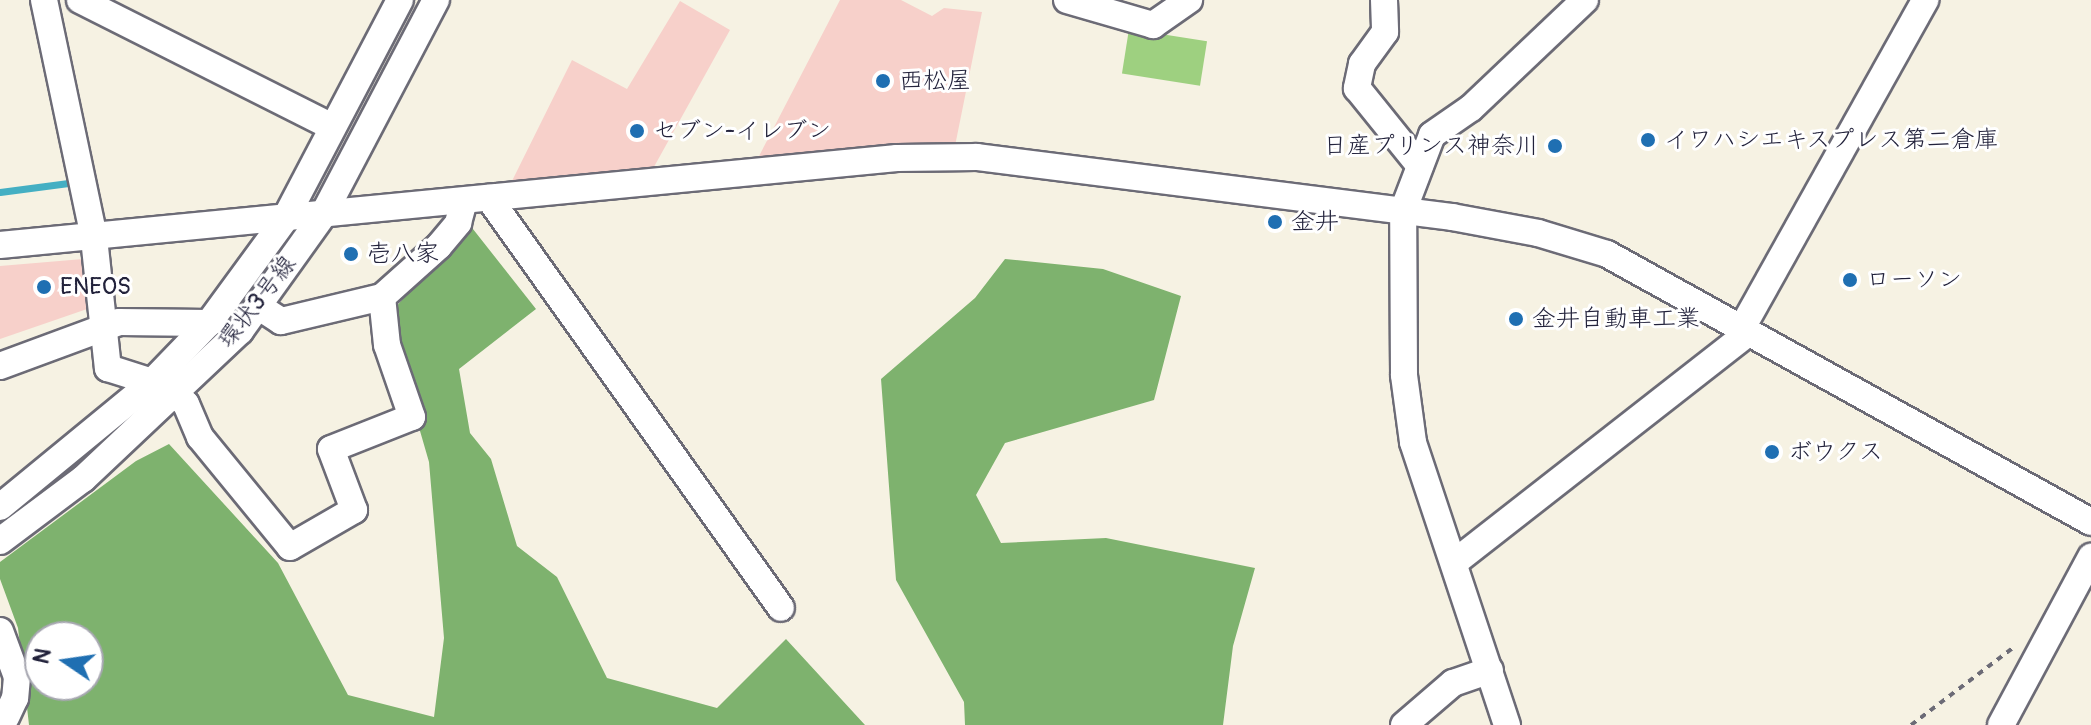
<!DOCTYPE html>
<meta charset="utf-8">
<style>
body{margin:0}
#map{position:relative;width:2091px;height:725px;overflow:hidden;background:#f6f2e3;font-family:Pangolin,"Klee One",sans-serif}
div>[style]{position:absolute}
.built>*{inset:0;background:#f7d0ca}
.green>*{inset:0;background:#9ed080;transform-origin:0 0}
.forest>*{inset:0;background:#7eb26e}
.stream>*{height:7px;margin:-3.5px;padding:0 3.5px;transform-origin:3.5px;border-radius:3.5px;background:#44afc3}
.path>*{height:4px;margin-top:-2px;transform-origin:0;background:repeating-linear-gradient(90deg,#6c6b76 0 6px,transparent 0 12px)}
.roads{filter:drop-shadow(2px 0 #6c6b76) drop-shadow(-2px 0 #6c6b76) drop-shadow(0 2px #6c6b76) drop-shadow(0 -2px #6c6b76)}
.minor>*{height:26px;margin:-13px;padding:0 13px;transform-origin:13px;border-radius:13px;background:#fff}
.dots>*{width:22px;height:22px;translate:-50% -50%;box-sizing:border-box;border:4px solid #fff;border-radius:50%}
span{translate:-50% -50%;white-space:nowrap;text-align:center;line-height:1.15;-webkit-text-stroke:6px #fff;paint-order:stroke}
.poi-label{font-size:24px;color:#22223b}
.left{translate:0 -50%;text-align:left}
.right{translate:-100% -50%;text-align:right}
.street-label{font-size:24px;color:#22223b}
.north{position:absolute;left:24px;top:621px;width:80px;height:80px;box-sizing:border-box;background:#fff;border:2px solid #a7a7b1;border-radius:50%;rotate:283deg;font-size:22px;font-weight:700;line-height:32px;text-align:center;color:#22223b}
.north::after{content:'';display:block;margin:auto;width:28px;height:36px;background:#1f6fb2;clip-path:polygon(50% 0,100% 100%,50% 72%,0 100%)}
</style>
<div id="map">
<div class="built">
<i style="clip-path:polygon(840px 0,901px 0,932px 16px,944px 8px,982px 12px,955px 146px,757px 160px)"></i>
<i style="clip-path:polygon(680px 1px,730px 30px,650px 174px,511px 183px,572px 60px,627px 89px)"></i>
<i style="clip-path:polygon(83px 259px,90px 308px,0 339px,0 266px)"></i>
</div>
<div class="green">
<i style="left:1129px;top:29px;width:79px;height:45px;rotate:9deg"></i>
</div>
<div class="forest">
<i style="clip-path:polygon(evenodd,469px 224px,536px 309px,459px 369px,470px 433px,491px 459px,517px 546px,557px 577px,607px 678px,717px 708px,786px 639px,865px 725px,29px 725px,18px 628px,0 579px,0 562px,136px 461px,169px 444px,278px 563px,348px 695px,434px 717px,444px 638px,429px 462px,387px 317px,469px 224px,40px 637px,88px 637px,88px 685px,40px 685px,40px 637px)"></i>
<i style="clip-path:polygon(1005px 259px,1103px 269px,1181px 296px,1154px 400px,1005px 443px,976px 495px,1001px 543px,1106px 538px,1255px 568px,1233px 646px,1223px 725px,965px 725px,964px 702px,896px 580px,881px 379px,975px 298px)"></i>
</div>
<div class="stream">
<i style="left:0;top:192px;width:69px;rotate:-7.5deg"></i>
</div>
<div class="path">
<i style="left:1911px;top:725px;width:129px;rotate:-37.1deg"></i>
</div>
<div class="roads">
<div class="minor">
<i style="left:44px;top:0;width:243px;rotate:78.1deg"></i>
<i style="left:94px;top:238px;width:131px;rotate:83.9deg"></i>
<i style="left:108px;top:368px;width:46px;rotate:17.7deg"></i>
<i style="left:80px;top:0;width:282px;rotate:26.7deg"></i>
<i style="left:1067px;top:0;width:90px;rotate:16.2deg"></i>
<i style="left:1153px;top:25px;width:44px;rotate:-34.8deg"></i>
<i style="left:1384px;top:0;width:32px;rotate:88deg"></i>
<i style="left:1385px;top:32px;width:39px;rotate:126deg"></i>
<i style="left:1362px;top:64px;width:25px;rotate:102deg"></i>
<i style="left:1357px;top:88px;width:100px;rotate:51.1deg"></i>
<i style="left:489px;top:198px;width:503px;rotate:54.54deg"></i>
<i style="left:0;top:245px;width:901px;rotate:-5.54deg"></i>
<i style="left:897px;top:158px;width:80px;rotate:-0.7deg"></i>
<i style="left:977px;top:157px;width:479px;rotate:7.2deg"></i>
<i style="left:1452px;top:217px;width:87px;rotate:10.5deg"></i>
<i style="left:1538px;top:233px;width:72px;rotate:16.9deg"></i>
<i style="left:1607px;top:254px;width:553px;rotate:28.97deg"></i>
<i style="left:382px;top:297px;width:76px;rotate:-41.8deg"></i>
<i style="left:439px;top:246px;width:30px;rotate:-50deg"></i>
<i style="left:458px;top:223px;width:23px;rotate:-75deg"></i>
<i style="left:1742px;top:328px;width:376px;rotate:-60.8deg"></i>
<i style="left:0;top:366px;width:127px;rotate:-20.3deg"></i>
<i style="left:119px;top:322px;width:90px;rotate:0.6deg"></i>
<i style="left:176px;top:395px;width:13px;rotate:42deg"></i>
<i style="left:186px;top:404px;width:36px;rotate:67deg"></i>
<i style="left:200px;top:437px;width:142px;rotate:50.7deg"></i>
<i style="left:290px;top:547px;width:74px;rotate:-30deg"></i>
<i style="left:354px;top:510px;width:65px;rotate:-110.7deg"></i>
<i style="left:331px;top:449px;width:87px;rotate:-21.6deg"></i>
<i style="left:412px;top:417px;width:76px;rotate:-109.1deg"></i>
<i style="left:387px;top:345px;width:48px;rotate:-95.9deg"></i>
<i style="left:382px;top:297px;width:104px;rotate:166.6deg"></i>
<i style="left:281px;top:321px;width:27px;rotate:-147deg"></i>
<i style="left:0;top:507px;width:197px;rotate:-39.4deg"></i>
<i style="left:152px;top:382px;width:82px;rotate:-46deg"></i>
<i style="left:209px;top:323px;width:129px;rotate:-53.8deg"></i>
<i style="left:285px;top:219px;width:247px;rotate:-62.3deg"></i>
<i style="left:0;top:541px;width:104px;rotate:-36.8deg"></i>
<i style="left:83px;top:479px;width:216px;rotate:-43.3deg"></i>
<i style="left:240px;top:331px;width:143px;rotate:-54.4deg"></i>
<i style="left:323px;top:215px;width:243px;rotate:-62.3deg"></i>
<i style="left:1455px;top:562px;width:373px;rotate:-38deg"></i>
<i style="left:0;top:631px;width:49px;rotate:69.7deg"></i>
<i style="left:17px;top:677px;width:21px;rotate:95deg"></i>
<i style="left:15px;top:698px;width:21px;rotate:115deg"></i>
<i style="left:1404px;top:725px;width:65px;rotate:-40.6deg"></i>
<i style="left:1453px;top:683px;width:39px;rotate:-19deg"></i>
<i style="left:1507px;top:725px;width:298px;rotate:-108.4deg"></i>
<i style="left:1413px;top:442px;width:68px;rotate:-97.7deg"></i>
<i style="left:1404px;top:375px;width:164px;rotate:-90.3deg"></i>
<i style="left:1403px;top:211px;width:81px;rotate:-69.1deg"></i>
<i style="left:1432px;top:135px;width:47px;rotate:-34.7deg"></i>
<i style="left:1471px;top:108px;width:157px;rotate:-43.5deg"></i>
<i style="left:2001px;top:725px;width:191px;rotate:-61.8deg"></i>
</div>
</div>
<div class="dots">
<i style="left:883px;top:81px;background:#1f6fb2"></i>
<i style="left:637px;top:131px;background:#1f6fb2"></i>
<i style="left:1648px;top:140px;background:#1f6fb2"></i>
<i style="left:1555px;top:146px;background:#1f6fb2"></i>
<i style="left:1275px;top:222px;background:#1f6fb2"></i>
<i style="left:351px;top:254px;background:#1f6fb2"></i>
<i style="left:1850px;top:280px;background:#1f6fb2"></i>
<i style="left:44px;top:287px;background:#1f6fb2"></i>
<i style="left:1516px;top:319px;background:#1f6fb2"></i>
<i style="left:1772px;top:452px;background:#1f6fb2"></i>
</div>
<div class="poi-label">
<span class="left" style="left:899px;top:81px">西松屋</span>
<span class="left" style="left:653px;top:131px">セブン-イレブン</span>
<span class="left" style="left:1664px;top:140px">イワハシエキスプレス第二倉庫</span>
<span class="right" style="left:1539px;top:146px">日産プリンス神奈川</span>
<span class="left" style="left:1291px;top:222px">金井</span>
<span class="left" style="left:367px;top:254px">壱八家</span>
<span class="left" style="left:1866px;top:280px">ローソン</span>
<span class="left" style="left:60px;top:287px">ENEOS</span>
<span class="left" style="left:1532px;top:319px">金井自動車工業</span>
<span class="left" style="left:1788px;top:452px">ボウクス</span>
</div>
<div class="street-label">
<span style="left:257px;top:302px;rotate:-52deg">環状3号線</span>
</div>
<div class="north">N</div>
</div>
